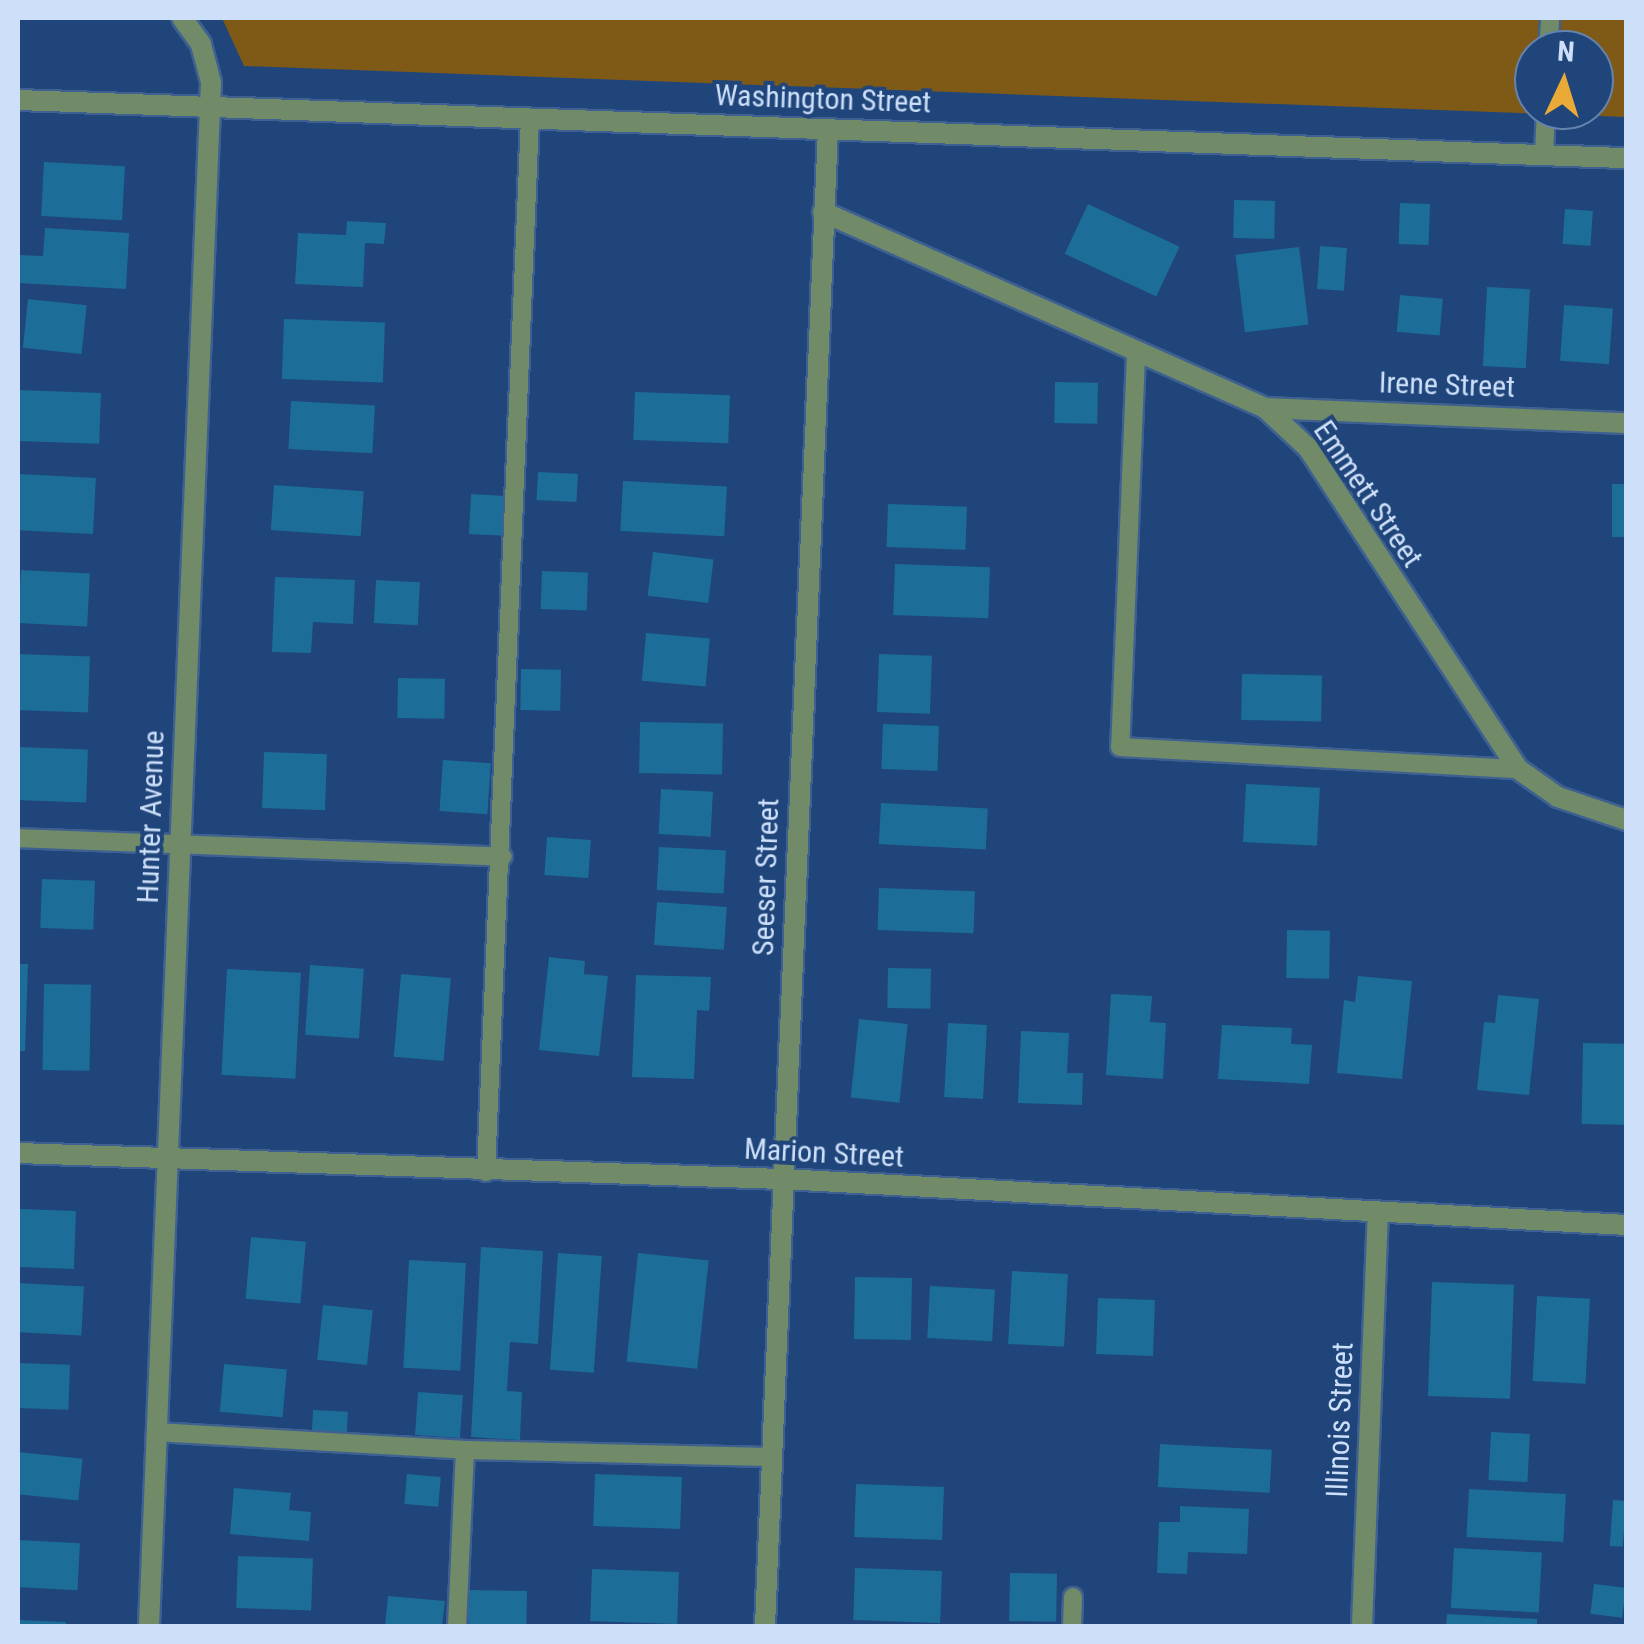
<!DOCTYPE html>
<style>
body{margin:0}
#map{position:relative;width:1644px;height:1644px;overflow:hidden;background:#1f457a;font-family:"Roboto Condensed",sans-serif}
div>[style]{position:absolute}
.green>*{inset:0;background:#7f5a17}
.building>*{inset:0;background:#1d6d99;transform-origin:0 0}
.roads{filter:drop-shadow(2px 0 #3e6191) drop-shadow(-2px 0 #3e6191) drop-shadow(0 2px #3e6191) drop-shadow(0 -2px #3e6191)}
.service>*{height:18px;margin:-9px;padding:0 9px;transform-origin:9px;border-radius:9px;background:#718b68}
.minor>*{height:20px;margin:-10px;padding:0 10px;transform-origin:10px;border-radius:10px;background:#718b68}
.tertiary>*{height:20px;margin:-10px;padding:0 10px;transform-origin:10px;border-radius:10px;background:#718b68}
span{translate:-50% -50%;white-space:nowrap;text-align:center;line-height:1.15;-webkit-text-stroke:8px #1f457a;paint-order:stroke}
.street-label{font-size:30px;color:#cddff9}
.frame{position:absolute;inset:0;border:20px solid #cddff9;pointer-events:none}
.north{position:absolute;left:1514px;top:30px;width:100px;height:100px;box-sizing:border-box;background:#1f457a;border:2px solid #6583ad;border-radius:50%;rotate:4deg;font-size:28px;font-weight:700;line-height:40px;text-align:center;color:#cddff9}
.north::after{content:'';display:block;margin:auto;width:35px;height:45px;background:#eaaa38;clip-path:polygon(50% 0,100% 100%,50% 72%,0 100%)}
</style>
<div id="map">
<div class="green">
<i style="clip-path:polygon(evenodd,222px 18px,1626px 18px,1626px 117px,244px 66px,222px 18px,1534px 50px,1594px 50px,1594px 110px,1534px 110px,1534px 50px)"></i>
</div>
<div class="building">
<i style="left:44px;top:162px;width:81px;height:54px;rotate:3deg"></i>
<i style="left:1234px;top:200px;width:41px;height:38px;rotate:1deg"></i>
<i style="left:1400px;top:203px;width:30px;height:41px;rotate:2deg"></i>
<i style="left:1088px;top:204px;width:101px;height:55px;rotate:25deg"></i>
<i style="left:1565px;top:209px;width:28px;height:35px;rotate:4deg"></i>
<i style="clip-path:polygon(347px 221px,386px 223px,384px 244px,365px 243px,363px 287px,295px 284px,298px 233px,346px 235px)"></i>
<i style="clip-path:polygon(45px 228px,129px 233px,126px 289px,18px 283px,20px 255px,43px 256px)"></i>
<i style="left:1320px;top:246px;width:27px;height:43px;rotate:4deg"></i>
<i style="left:1299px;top:247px;width:78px;height:64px;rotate:83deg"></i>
<i style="left:1487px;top:287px;width:43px;height:79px;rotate:3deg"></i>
<i style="left:1400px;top:295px;width:43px;height:37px;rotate:5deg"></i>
<i style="left:28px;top:299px;width:59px;height:49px;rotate:6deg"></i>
<i style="left:1564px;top:305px;width:49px;height:56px;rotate:4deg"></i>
<i style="left:284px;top:319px;width:101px;height:60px;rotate:2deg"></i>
<i style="left:1055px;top:382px;width:43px;height:41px;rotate:1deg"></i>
<i style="left:18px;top:390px;width:83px;height:51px;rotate:2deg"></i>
<i style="left:635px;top:392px;width:95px;height:48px;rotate:2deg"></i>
<i style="left:291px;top:401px;width:84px;height:48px;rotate:3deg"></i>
<i style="left:538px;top:472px;width:40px;height:28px;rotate:3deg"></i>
<i style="left:18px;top:474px;width:78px;height:56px;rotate:3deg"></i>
<i style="left:623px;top:481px;width:104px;height:50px;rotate:3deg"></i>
<i style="left:1612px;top:484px;width:14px;height:53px"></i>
<i style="left:274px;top:485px;width:90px;height:45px;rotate:4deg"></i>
<i style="left:471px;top:494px;width:36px;height:40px;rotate:3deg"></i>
<i style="left:888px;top:504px;width:79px;height:43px;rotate:2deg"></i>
<i style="left:653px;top:552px;width:61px;height:44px;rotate:7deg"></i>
<i style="left:895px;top:564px;width:95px;height:51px;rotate:2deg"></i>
<i style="left:21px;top:570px;width:69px;height:53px;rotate:3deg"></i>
<i style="left:542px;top:571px;width:46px;height:38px;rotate:2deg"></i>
<i style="clip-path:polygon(275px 577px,355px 580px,353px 624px,313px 622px,311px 653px,272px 652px)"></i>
<i style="left:376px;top:580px;width:44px;height:43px;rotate:3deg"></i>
<i style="left:646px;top:633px;width:64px;height:48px;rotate:5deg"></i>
<i style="left:18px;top:654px;width:72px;height:56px;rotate:2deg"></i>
<i style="left:879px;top:654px;width:53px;height:58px;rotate:2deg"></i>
<i style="left:521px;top:669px;width:40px;height:41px;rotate:1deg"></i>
<i style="left:1242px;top:674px;width:80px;height:46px;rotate:1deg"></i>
<i style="left:398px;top:678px;width:47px;height:40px;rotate:1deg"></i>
<i style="left:640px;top:722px;width:83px;height:51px;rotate:1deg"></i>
<i style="left:883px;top:724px;width:56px;height:45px;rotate:2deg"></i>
<i style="left:18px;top:747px;width:70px;height:53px;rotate:2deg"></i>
<i style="left:264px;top:752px;width:63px;height:56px;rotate:2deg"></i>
<i style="left:443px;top:760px;width:48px;height:51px;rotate:4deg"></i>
<i style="left:1246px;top:784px;width:74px;height:58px;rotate:3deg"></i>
<i style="left:661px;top:789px;width:52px;height:45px;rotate:3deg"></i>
<i style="left:881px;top:803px;width:107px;height:41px;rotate:3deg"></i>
<i style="left:547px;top:837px;width:44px;height:38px;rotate:4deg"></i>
<i style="left:659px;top:847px;width:67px;height:43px;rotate:3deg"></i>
<i style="left:42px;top:879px;width:53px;height:49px;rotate:2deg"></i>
<i style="left:879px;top:888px;width:96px;height:42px;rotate:2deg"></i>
<i style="left:657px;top:902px;width:70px;height:43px;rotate:4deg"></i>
<i style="left:1287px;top:930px;width:43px;height:48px;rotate:1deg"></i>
<i style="clip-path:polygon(549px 957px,585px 961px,584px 974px,608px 976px,599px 1056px,539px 1050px)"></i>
<i style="clip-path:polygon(18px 964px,28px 964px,25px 1051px,18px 1051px)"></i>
<i style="left:310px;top:965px;width:54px;height:70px;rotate:4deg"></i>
<i style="left:888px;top:968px;width:43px;height:40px;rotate:1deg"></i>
<i style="left:227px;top:969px;width:74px;height:106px;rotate:3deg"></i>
<i style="left:401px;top:974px;width:50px;height:83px;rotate:5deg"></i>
<i style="clip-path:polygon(636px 975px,711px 977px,709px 1011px,697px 1010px,694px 1079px,632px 1077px)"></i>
<i style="clip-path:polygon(1358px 976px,1412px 981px,1402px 1079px,1337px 1073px,1344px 1000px,1355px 1002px)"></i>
<i style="left:44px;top:984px;width:47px;height:86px;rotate:1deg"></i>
<i style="clip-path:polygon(1111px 994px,1152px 996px,1150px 1022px,1166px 1023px,1163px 1079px,1106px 1075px)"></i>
<i style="clip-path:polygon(1498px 995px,1539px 999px,1529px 1095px,1477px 1090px,1484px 1022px,1495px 1023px)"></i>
<i style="left:859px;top:1019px;width:49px;height:79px;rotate:6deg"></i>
<i style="left:948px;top:1023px;width:39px;height:74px;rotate:3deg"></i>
<i style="clip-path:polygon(1222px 1025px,1292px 1028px,1291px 1044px,1312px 1045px,1309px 1084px,1218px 1079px)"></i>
<i style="clip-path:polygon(1021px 1031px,1069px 1033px,1067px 1073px,1083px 1073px,1082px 1105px,1018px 1103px)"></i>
<i style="left:1583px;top:1043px;width:43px;height:81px;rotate:1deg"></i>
<i style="left:20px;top:1209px;width:56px;height:58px;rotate:2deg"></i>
<i style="left:251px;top:1237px;width:55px;height:62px;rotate:5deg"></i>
<i style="clip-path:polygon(481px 1247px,543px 1251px,538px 1344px,510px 1342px,507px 1391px,522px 1392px,520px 1440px,471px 1437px)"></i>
<i style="left:558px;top:1253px;width:44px;height:117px;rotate:4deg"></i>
<i style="left:638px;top:1253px;width:71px;height:109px;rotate:6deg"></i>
<i style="left:409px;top:1260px;width:57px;height:108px;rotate:3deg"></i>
<i style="left:1012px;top:1271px;width:56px;height:73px;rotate:3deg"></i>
<i style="left:855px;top:1277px;width:57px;height:62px;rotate:1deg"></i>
<i style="left:1432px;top:1282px;width:82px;height:114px;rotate:2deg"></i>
<i style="left:18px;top:1283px;width:66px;height:49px;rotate:3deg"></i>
<i style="left:930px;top:1286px;width:65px;height:52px;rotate:3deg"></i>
<i style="left:1537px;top:1296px;width:53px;height:85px;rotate:3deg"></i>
<i style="left:1098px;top:1298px;width:57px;height:56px;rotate:2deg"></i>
<i style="left:323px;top:1305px;width:50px;height:55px;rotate:6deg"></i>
<i style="left:18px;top:1363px;width:52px;height:45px;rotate:2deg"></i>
<i style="left:224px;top:1364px;width:63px;height:48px;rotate:5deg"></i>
<i style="left:418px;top:1392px;width:45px;height:43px;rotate:4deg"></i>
<i style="left:313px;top:1410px;width:35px;height:33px;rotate:3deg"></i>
<i style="left:1491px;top:1432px;width:39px;height:48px;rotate:3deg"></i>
<i style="left:1160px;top:1444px;width:112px;height:43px;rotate:3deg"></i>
<i style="left:18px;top:1452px;width:65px;height:42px;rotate:6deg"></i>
<i style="left:407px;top:1474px;width:34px;height:30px;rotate:5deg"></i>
<i style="left:595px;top:1474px;width:87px;height:52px;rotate:2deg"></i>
<i style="left:856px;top:1484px;width:88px;height:53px;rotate:2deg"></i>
<i style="clip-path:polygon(234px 1488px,291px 1493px,289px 1510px,311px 1512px,309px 1541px,230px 1534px)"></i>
<i style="left:1469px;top:1489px;width:97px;height:48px;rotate:3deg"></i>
<i style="left:1613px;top:1500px;width:13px;height:46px;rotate:4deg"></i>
<i style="clip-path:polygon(1180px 1506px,1249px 1509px,1247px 1554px,1188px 1552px,1187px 1574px,1157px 1573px,1159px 1522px,1180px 1522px)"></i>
<i style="left:18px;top:1540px;width:62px;height:47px;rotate:3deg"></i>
<i style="left:1454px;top:1548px;width:88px;height:60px;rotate:3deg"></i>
<i style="left:238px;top:1556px;width:75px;height:52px;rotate:2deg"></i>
<i style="left:855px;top:1568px;width:87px;height:52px;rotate:2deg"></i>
<i style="left:592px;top:1569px;width:87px;height:52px;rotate:2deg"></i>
<i style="left:1010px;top:1573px;width:47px;height:48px;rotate:1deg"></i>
<i style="left:1594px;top:1584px;width:32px;height:30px;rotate:7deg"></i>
<i style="left:469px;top:1590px;width:58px;height:36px;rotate:1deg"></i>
<i style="clip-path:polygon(388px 1596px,445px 1601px,442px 1626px,385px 1626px)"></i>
<i style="clip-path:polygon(1447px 1614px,1537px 1619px,1537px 1626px,1446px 1626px)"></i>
<i style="clip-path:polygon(18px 1620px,66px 1622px,66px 1626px,18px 1626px)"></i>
</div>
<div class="roads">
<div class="service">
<i style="left:1548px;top:50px;width:32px;rotate:-86deg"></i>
<i style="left:1544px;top:155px;width:45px;rotate:-87.5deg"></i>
<i style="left:1136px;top:354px;width:393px;rotate:92.3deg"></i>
<i style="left:1120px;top:747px;width:399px;rotate:3.2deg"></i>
<i style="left:18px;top:838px;width:485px;rotate:2.2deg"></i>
<i style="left:486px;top:1172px;width:1054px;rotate:-87.61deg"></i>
<i style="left:156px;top:1432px;width:310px;rotate:3.3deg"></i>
<i style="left:457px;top:1626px;width:176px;rotate:-87.4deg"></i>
<i style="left:465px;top:1450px;width:306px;rotate:1.3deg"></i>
<i style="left:1072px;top:1626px;width:29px;rotate:-88deg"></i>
</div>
<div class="minor">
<i style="left:18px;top:100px;width:1609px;rotate:2.07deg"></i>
<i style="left:823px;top:212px;width:484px;rotate:23.9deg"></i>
<i style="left:1265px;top:408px;width:59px;rotate:42.9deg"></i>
<i style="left:1308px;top:448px;width:384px;rotate:56.8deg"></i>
<i style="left:1518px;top:769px;width:49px;rotate:35deg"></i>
<i style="left:1558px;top:797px;width:72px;rotate:18.7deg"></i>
<i style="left:1265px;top:408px;width:361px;rotate:2.4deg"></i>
<i style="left:149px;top:1626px;width:1545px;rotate:-87.7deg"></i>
<i style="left:211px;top:82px;width:39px;rotate:-105deg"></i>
<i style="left:201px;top:44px;width:32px;rotate:-126deg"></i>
<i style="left:765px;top:1626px;width:1498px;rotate:-87.59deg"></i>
<i style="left:1362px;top:1626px;width:410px;rotate:-87.8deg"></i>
</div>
<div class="tertiary">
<i style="left:18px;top:1153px;width:765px;rotate:1.95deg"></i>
<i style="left:783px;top:1179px;width:844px;rotate:3.12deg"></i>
</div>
</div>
<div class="street-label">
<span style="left:823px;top:99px;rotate:2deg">Washington Street</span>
<span style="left:1447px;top:385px;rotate:2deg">Irene Street</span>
<span style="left:1368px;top:494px;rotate:56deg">Emmett Street</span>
<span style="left:151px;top:817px;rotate:-88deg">Hunter Avenue</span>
<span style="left:766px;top:877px;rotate:-88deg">Seeser Street</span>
<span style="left:824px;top:1153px;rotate:3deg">Marion Street</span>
<span style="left:1340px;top:1420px;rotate:-88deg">Illinois Street</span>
</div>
<div class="frame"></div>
<div class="north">N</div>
</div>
